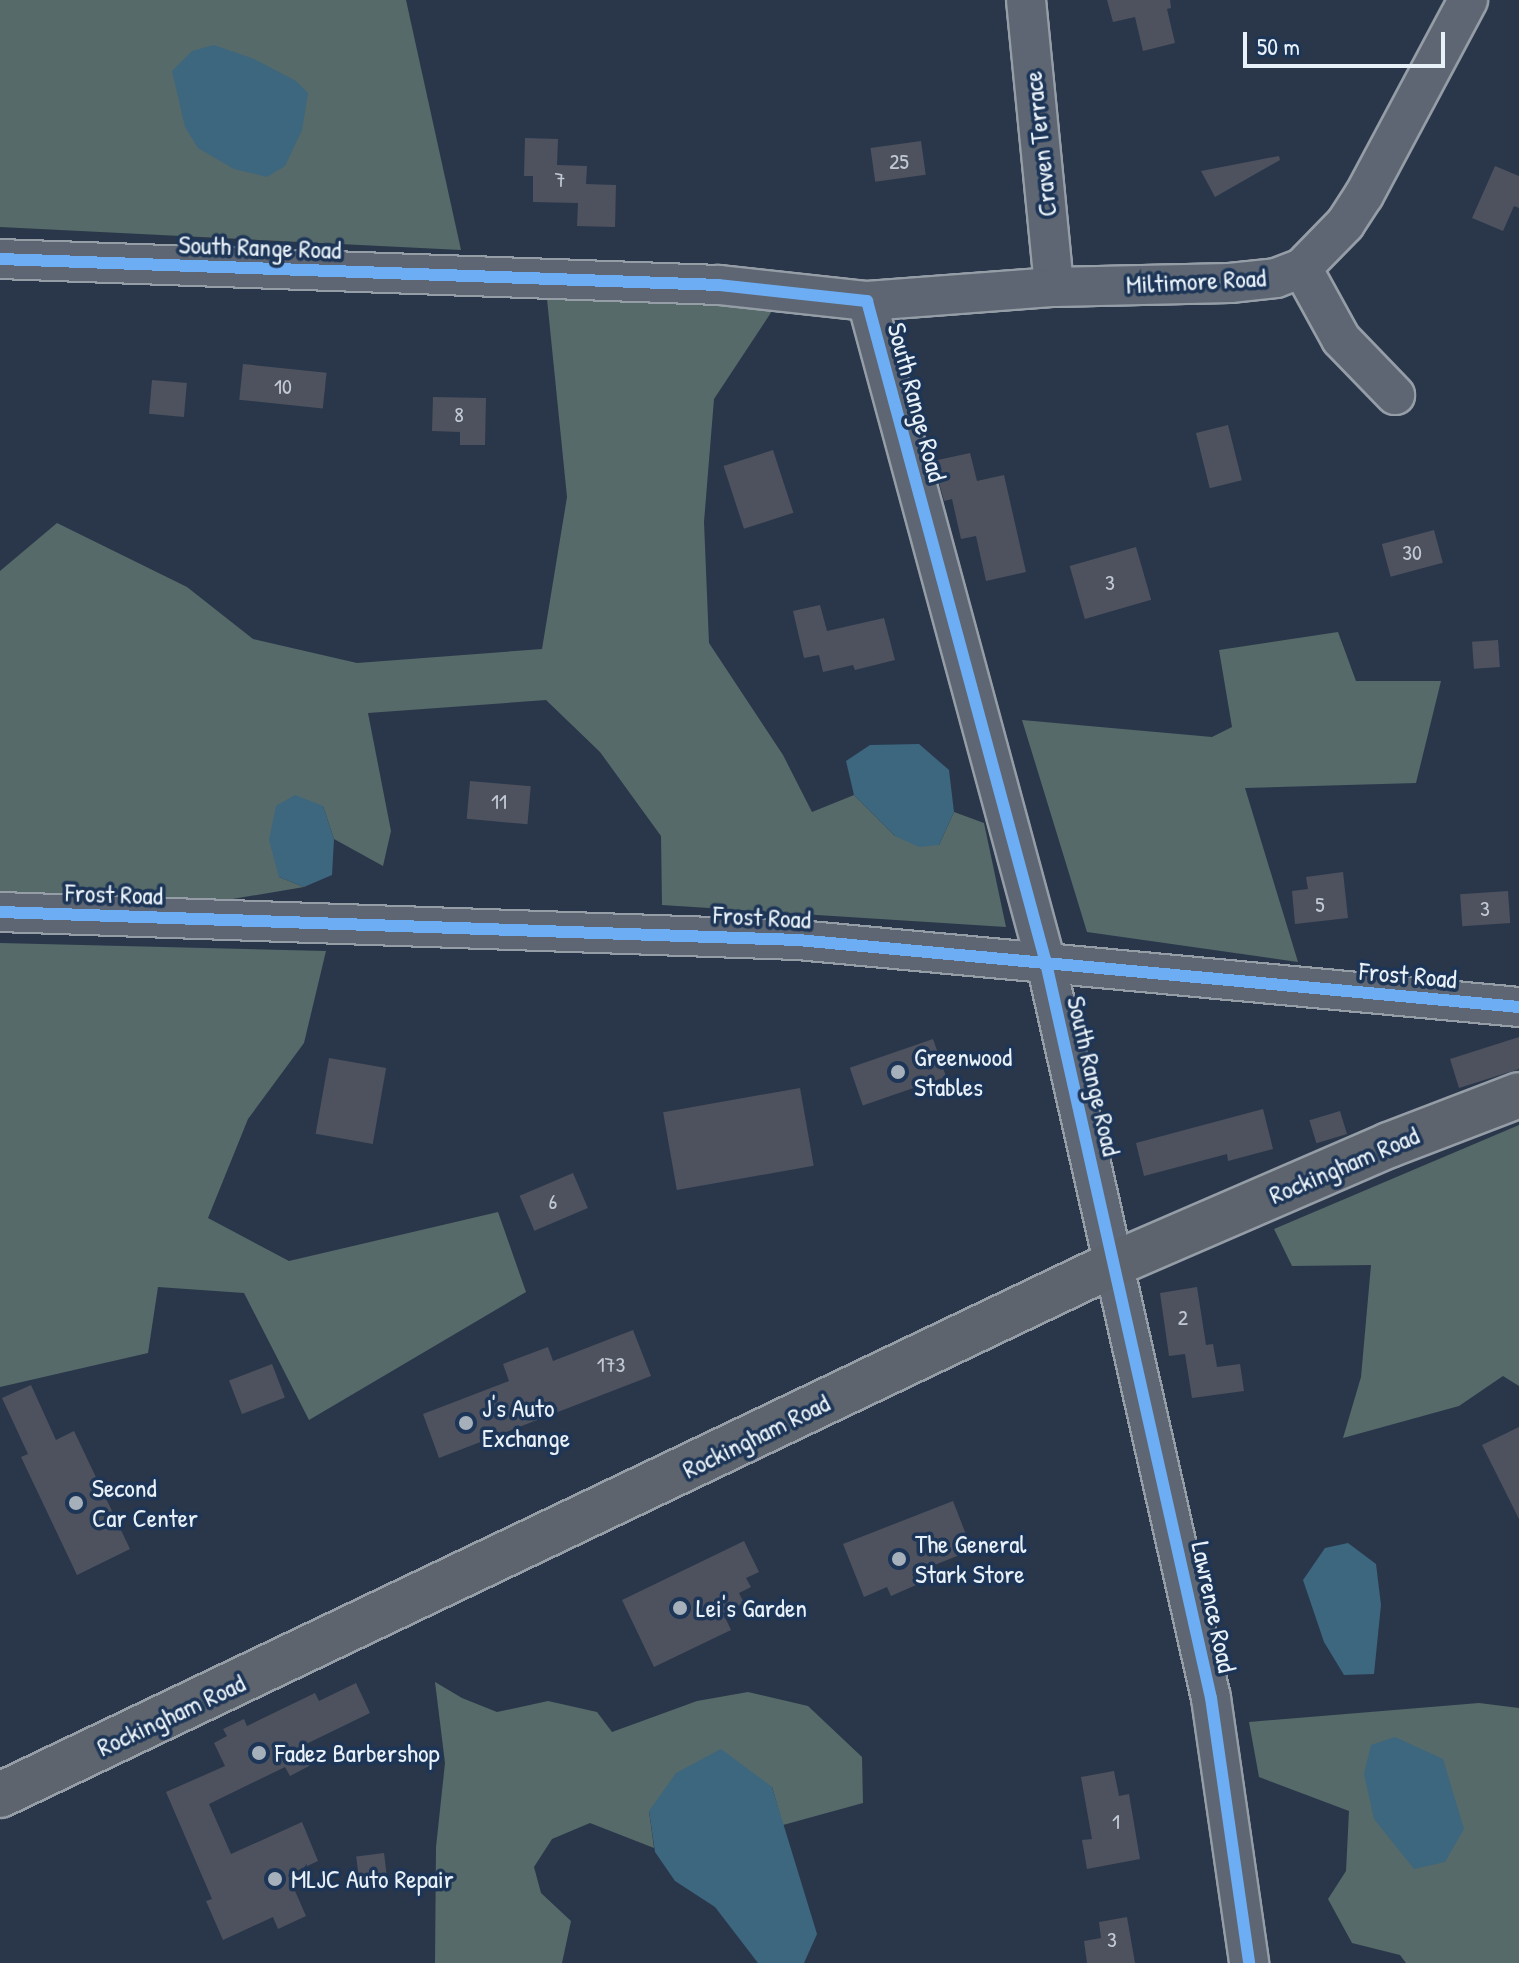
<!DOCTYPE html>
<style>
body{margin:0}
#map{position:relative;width:1519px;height:1963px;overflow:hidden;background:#2a374a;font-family:"Patrick Hand",sans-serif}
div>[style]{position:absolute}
.green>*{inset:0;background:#566a69}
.water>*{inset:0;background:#3d667f}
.building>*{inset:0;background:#4d525e;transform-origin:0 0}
.roads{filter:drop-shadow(2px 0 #959da7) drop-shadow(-2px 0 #959da7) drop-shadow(0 2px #959da7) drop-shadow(0 -2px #959da7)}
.minor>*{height:38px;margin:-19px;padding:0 19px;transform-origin:19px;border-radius:19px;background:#5d6672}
.major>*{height:44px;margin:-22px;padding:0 22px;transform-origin:22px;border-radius:22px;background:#5d646d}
.cycleway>*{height:12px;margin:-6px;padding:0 6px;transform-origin:6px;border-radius:6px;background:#6dadf4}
.dots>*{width:22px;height:22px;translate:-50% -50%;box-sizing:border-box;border:4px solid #1d3557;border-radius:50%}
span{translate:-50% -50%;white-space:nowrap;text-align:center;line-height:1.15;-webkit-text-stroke:7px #1d3557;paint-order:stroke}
.number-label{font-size:22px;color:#c1c9d2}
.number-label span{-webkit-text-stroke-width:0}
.street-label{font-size:26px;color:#e8f1f8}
.poi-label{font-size:26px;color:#e8f1f8}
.left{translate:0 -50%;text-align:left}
.scale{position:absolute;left:1243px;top:32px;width:202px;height:36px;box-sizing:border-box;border:4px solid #e8f1f8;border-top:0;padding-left:10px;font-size:24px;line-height:28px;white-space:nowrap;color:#e8f1f8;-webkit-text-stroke:6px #1d3557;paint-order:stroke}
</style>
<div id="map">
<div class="green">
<i style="clip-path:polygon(0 0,406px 0,461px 250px,0 227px)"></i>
<i style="clip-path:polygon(547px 299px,774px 308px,714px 399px,704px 522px,709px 643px,783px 755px,812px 812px,854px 795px,895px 836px,939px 845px,954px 812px,984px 823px,1006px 927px,662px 905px,661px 836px,600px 752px,546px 700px,368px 713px,391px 831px,383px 866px,334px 839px,323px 806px,279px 877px,304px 887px,185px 907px,0 898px,0 571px,57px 523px,187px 587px,253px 639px,357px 663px,542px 649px,567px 497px)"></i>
<i style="clip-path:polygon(1338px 632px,1356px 681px,1441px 681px,1416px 783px,1245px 788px,1298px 962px,1087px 932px,1022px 720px,1212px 737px,1232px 727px,1219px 650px)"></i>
<i style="clip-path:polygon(0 943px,326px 951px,304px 1043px,248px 1119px,208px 1218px,289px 1261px,498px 1212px,526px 1292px,309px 1420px,244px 1293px,158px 1287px,148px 1353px,0 1387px)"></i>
<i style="clip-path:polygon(1519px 1125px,1519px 1386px,1503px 1376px,1459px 1406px,1343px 1438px,1361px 1377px,1371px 1265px,1292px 1266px,1274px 1229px)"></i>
<i style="clip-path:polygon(435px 1682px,462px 1698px,497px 1712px,548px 1701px,597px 1712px,612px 1732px,697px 1701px,748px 1692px,808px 1706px,862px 1757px,863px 1803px,783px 1825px,772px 1787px,649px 1811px,654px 1848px,590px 1823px,552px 1839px,534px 1867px,541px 1893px,571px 1921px,562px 1963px,435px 1963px,436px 1847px,445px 1763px)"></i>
<i style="clip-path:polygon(1479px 1703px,1519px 1708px,1519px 1963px,1406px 1963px,1400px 1955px,1352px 1943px,1328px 1899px,1346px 1871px,1349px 1811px,1259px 1777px,1249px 1722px)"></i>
</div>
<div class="water">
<i style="clip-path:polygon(214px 45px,254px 59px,296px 81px,308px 93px,302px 130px,285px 166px,267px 177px,234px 169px,198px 148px,185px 127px,172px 71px,192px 51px)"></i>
<i style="clip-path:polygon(919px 744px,949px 770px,954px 812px,939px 845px,919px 847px,895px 836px,854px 795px,846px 761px,870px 745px)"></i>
<i style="clip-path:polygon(295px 795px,323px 806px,334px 839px,332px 875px,304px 887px,279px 877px,269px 840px,276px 806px)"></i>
<i style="clip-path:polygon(1348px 1543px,1376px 1564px,1381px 1605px,1374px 1674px,1344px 1675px,1324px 1642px,1303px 1580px,1325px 1548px)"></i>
<i style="clip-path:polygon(1395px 1737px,1443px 1759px,1464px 1829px,1445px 1862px,1414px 1869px,1374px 1819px,1364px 1774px,1371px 1745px)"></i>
<i style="clip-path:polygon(721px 1749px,772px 1787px,817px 1934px,804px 1963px,758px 1963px,715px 1907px,675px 1881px,655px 1852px,649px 1811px,676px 1773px)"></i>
</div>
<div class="building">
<i style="clip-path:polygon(1107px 0,1170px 0,1171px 8px,1167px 9px,1175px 43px,1143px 51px,1135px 17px,1113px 22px)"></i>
<i style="clip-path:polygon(525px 138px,558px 139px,557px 165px,587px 166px,586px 184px,616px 185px,615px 227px,577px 226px,578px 203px,533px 202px,533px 176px,524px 176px)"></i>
<i style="left:921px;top:141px;width:34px;height:51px;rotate:82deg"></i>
<i style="clip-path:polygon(1279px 156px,1280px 160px,1215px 197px,1201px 171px)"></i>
<i style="clip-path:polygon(1495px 166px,1519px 176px,1519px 208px,1514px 206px,1503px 231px,1472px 218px)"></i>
<i style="left:243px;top:364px;width:84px;height:36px;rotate:6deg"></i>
<i style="left:152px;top:380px;width:35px;height:34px;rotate:5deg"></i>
<i style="clip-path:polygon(433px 397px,486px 398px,485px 445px,460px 445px,460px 432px,432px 431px)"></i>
<i style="left:1228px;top:425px;width:57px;height:33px;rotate:76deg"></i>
<i style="left:773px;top:450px;width:66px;height:52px;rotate:72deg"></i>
<i style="clip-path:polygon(970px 453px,977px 481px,1004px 475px,1026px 572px,986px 581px,976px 536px,961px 539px,952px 499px,944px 501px,933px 461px)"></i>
<i style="left:1434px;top:530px;width:34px;height:54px;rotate:75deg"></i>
<i style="left:1136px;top:547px;width:55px;height:69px;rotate:74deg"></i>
<i style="clip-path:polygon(820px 605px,827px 631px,884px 618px,895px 660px,855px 670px,853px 665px,823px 672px,819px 655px,804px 658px,793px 611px)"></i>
<i style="left:1498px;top:640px;width:27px;height:26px;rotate:86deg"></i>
<i style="left:470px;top:781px;width:61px;height:38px;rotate:5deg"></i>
<i style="clip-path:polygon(1343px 872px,1348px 918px,1295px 924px,1292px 891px,1308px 889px,1306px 877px)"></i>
<i style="left:1508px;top:891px;width:32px;height:48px;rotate:86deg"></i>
<i style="clip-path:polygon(1519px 1037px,1519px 1069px,1459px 1088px,1450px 1059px)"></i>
<i style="left:933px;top:1039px;width:40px;height:88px;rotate:71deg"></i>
<i style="left:329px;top:1058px;width:58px;height:77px;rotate:10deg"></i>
<i style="left:800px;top:1088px;width:79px;height:139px;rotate:80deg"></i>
<i style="clip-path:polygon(1263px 1109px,1273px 1149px,1228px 1161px,1227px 1154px,1144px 1176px,1136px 1143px)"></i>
<i style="left:1340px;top:1111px;width:24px;height:32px;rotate:73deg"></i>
<i style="left:573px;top:1173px;width:38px;height:58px;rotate:67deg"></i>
<i style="clip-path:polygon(1197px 1287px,1206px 1345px,1213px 1344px,1217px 1367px,1240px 1364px,1244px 1391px,1192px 1398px,1185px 1354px,1169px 1356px,1160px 1293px)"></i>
<i style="clip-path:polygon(633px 1330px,651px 1376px,439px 1458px,423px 1414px,509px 1381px,503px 1364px,548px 1347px,553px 1361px)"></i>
<i style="left:272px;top:1364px;width:36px;height:46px;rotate:69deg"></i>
<i style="clip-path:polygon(31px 1385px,56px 1440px,74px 1431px,130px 1549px,77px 1575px,21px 1457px,28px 1454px,2px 1398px)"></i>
<i style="clip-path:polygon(1519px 1427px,1519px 1519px,1482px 1445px)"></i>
<i style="clip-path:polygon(953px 1501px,972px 1550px,912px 1574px,916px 1585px,891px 1596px,887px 1587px,864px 1597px,843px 1544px)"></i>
<i style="clip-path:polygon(744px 1541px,759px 1572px,746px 1578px,751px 1587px,739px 1593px,744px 1603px,723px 1613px,731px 1630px,654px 1667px,622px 1600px)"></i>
<i style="clip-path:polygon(356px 1683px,370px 1713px,302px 1746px,311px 1765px,290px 1776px,285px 1767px,209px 1804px,231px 1854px,302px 1822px,318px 1861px,288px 1875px,306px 1916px,278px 1929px,273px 1917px,223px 1940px,206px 1901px,212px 1899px,166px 1792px,225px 1766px,214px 1743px,227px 1736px,223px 1729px,244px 1719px,247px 1726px,315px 1693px,319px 1701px)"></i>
<i style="clip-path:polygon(1114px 1771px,1119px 1796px,1129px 1794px,1140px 1859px,1087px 1869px,1082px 1840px,1092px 1839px,1081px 1777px)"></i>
<i style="left:384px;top:1853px;width:32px;height:28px;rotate:83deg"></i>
<i style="clip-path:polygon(1127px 1917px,1135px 1963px,1087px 1963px,1084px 1941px,1101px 1938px,1099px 1922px)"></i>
</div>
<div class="roads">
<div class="minor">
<i style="left:1026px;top:0;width:288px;rotate:84.4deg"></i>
<i style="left:0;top:259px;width:719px;rotate:2.07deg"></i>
<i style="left:719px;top:285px;width:149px;rotate:6.2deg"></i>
<i style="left:867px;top:301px;width:686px;rotate:74.87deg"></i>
<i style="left:1046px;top:963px;width:753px;rotate:77.35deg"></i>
<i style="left:1211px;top:1698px;width:268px;rotate:81.8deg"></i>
<i style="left:1302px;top:268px;width:81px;rotate:61.2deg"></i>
<i style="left:1341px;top:339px;width:78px;rotate:46deg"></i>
<i style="left:867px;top:301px;width:188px;rotate:-4.3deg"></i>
<i style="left:1054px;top:287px;width:176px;rotate:-1.3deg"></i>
<i style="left:1230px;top:283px;width:46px;rotate:-6.2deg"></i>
<i style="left:1276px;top:278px;width:28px;rotate:-21deg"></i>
<i style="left:1302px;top:268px;width:62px;rotate:-45.7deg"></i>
<i style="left:1345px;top:224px;width:35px;rotate:-57deg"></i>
<i style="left:1364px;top:195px;width:221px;rotate:-61.9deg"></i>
<i style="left:0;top:912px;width:798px;rotate:2.01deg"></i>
<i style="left:798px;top:940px;width:724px;rotate:5.31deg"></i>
</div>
<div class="major">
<i style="left:0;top:1795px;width:1234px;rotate:-25.49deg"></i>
<i style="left:1114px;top:1264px;width:300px;rotate:-23.4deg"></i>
<i style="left:1389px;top:1145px;width:139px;rotate:-21deg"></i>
</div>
</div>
<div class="cycleway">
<i style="left:0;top:259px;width:719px;rotate:2.07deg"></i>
<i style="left:719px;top:285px;width:149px;rotate:6.2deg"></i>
<i style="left:867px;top:301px;width:686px;rotate:74.87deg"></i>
<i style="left:1046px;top:963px;width:753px;rotate:77.35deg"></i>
<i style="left:1211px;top:1698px;width:268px;rotate:81.8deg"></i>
<i style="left:0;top:912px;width:798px;rotate:2.01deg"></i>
<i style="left:798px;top:940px;width:724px;rotate:5.31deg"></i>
</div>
<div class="dots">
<i style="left:898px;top:1072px;background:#a6b0bb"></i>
<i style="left:466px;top:1423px;background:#a6b0bb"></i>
<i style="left:76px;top:1503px;background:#a6b0bb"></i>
<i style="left:899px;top:1559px;background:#a6b0bb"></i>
<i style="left:680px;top:1608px;background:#a6b0bb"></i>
<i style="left:259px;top:1753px;background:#a6b0bb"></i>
<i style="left:275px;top:1879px;background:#a6b0bb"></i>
</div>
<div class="number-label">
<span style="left:899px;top:162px">25</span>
<span style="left:560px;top:180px">7</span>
<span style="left:283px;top:387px">10</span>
<span style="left:459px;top:415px">8</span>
<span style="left:1412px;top:553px">30</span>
<span style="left:1110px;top:583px">3</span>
<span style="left:499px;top:802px">11</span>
<span style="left:1320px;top:905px">5</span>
<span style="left:1485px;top:909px">3</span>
<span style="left:553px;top:1202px">6</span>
<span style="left:1183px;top:1318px">2</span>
<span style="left:611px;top:1365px">173</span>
<span style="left:1116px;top:1822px">1</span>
<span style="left:1112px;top:1940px">3</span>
</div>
<div class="street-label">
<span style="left:1040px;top:144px;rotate:-96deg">Craven Terrace</span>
<span style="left:260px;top:247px;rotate:2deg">South Range Road</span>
<span style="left:1196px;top:281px;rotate:-3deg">Miltimore Road</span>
<span style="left:917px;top:402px;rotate:75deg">South Range Road</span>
<span style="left:114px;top:894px;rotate:2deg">Frost Road</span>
<span style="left:762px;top:917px;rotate:3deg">Frost Road</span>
<span style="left:1408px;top:975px;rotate:5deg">Frost Road</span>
<span style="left:1094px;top:1076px;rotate:77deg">South Range Road</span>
<span style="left:1344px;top:1165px;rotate:-23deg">Rockingham Road</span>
<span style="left:756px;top:1436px;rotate:-26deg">Rockingham Road</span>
<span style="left:1214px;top:1607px;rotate:78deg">Lawrence Road</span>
<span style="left:171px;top:1715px;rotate:-25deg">Rockingham Road</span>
</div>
<div class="poi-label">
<span class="left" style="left:914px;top:1072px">Greenwood<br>Stables</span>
<span class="left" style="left:482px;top:1423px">J's Auto<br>Exchange</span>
<span class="left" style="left:92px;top:1503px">Second<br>Car Center</span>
<span class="left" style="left:915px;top:1559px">The General<br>Stark Store</span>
<span class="left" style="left:696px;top:1608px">Lei's Garden</span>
<span class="left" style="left:275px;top:1753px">Fadez Barbershop</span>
<span class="left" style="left:291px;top:1879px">MLJC Auto Repair</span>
</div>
<div class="scale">50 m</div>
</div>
